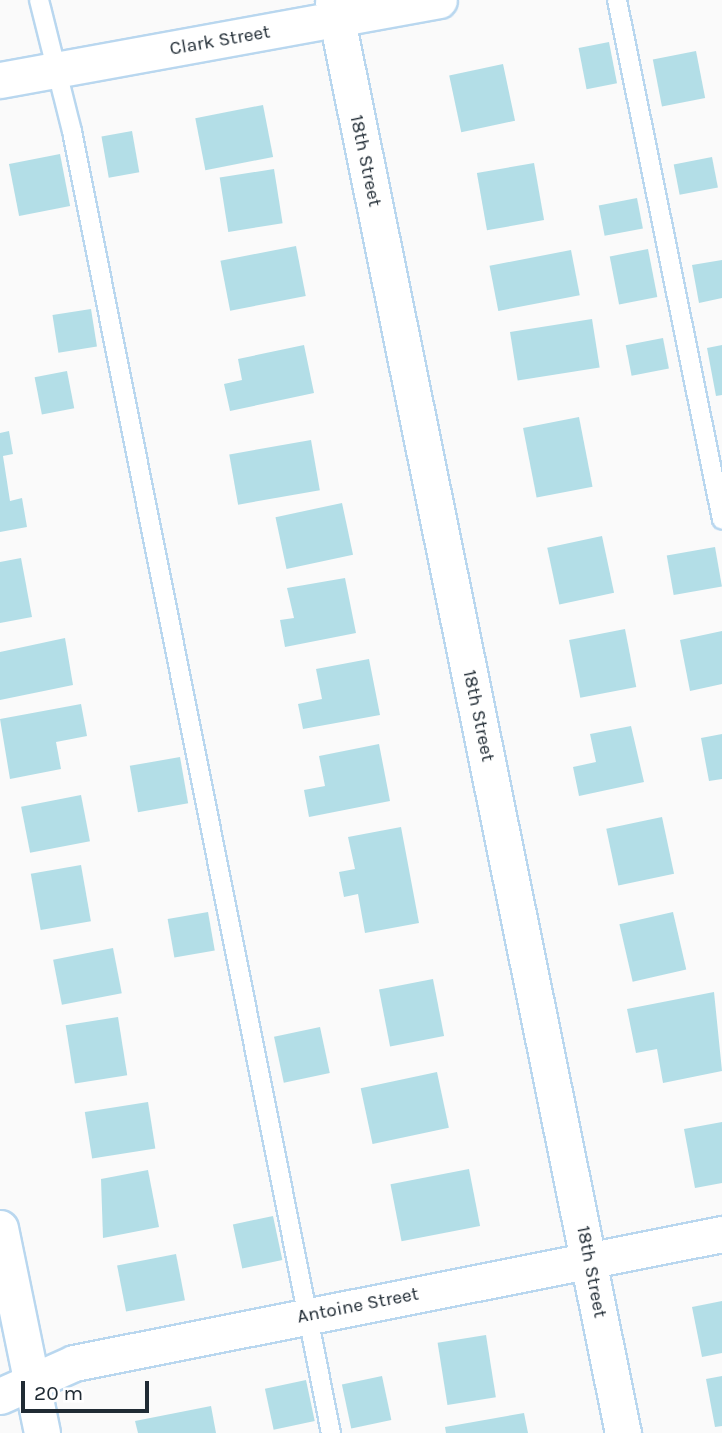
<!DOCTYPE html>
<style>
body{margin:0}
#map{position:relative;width:722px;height:1433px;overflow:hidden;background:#fafafa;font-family:Karla,sans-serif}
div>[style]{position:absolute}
.building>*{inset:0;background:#b3dee7;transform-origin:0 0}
.roads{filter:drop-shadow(2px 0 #b9d7ef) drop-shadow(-2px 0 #b9d7ef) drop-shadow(0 2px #b9d7ef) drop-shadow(0 -2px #b9d7ef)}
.lane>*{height:18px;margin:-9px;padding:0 9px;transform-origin:9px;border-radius:9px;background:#fff}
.street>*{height:35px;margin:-17.5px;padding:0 17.5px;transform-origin:17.5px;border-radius:17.5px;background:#fff}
span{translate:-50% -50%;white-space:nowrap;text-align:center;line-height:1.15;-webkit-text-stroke:6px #fff;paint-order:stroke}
.street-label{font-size:19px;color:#202b34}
.scale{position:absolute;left:21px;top:1381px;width:128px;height:32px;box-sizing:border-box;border:4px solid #202b34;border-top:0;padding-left:9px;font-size:21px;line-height:24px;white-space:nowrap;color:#202b34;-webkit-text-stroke:5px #fff;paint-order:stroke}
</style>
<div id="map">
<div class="building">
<i style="left:609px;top:42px;width:42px;height:31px;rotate:79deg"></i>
<i style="left:696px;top:51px;width:48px;height:44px;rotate:79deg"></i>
<i style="left:503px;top:64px;width:58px;height:55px;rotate:78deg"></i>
<i style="left:263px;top:105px;width:53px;height:69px;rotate:79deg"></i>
<i style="left:132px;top:131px;width:42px;height:31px;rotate:80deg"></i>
<i style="left:60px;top:154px;width:53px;height:52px;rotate:79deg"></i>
<i style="left:712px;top:157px;width:31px;height:39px;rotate:79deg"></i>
<i style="left:534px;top:163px;width:58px;height:58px;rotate:80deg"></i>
<i style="left:274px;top:169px;width:55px;height:55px;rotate:81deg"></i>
<i style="left:637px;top:198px;width:31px;height:39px;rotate:79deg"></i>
<i style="left:296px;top:246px;width:51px;height:77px;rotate:79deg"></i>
<i style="left:648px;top:249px;width:49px;height:39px;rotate:79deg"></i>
<i style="left:571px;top:250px;width:46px;height:83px;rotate:79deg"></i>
<i style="clip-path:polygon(722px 260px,722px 298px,699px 303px,692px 265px)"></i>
<i style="left:91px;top:309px;width:38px;height:39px;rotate:81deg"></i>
<i style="left:592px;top:319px;width:49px;height:83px;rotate:81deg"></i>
<i style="left:663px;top:338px;width:31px;height:38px;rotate:79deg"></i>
<i style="clip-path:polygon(304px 345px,314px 393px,230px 411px,224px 384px,242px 380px,238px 359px)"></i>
<i style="clip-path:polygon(722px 345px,722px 395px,716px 396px,707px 348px)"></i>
<i style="left:67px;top:371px;width:38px;height:33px;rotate:79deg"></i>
<i style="left:579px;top:417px;width:71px;height:57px;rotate:79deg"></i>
<i style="clip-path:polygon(9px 431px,13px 454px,3px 456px,10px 501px,22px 498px,27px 527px,0 532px,0 433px)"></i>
<i style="left:311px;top:440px;width:51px;height:83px;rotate:80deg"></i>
<i style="left:342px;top:503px;width:53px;height:68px;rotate:78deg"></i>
<i style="left:602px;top:536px;width:58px;height:56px;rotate:78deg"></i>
<i style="left:715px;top:547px;width:40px;height:49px;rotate:80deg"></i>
<i style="clip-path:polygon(21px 558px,32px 617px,0 623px,0 562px)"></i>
<i style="clip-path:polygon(345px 578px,356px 633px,285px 647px,280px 620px,294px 618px,287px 588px)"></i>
<i style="left:625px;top:629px;width:59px;height:57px;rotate:79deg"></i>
<i style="clip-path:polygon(722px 631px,722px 684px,690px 691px,680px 640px)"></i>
<i style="clip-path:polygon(65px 638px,73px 685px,0 700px,0 652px)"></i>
<i style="clip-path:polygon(369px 659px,380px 715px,303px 729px,298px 704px,322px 699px,316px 669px)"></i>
<i style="clip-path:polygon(81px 704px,87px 736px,56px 742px,61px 769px,10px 779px,0 719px)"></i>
<i style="clip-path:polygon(631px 726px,644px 782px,579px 796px,573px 767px,596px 762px,590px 734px)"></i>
<i style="clip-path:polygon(722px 734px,722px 779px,709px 781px,701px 738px)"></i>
<i style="clip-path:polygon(379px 744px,390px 801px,309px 817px,304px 790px,325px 786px,319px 756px)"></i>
<i style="left:180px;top:757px;width:47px;height:51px;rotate:80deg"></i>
<i style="left:81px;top:795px;width:47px;height:61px;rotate:79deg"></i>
<i style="left:662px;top:817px;width:58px;height:57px;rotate:78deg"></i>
<i style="clip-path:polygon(401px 827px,419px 923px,365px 933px,358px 894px,344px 897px,339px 872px,355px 869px,348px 837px)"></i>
<i style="left:81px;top:865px;width:57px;height:51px;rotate:80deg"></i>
<i style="left:208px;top:912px;width:39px;height:41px;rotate:80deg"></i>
<i style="left:673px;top:912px;width:59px;height:55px;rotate:77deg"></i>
<i style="left:113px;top:948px;width:46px;height:61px;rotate:79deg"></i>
<i style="left:433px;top:979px;width:58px;height:55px;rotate:79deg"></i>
<i style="clip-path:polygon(714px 992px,722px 1071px,663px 1083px,657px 1049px,636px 1053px,627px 1009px)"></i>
<i style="left:118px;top:1017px;width:59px;height:53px;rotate:81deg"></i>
<i style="left:320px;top:1027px;width:47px;height:47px;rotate:78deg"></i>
<i style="left:437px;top:1072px;width:57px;height:78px;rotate:78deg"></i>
<i style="left:148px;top:1102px;width:47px;height:64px;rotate:81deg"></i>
<i style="clip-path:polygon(722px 1122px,722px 1183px,695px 1188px,684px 1129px)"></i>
<i style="left:469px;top:1169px;width:58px;height:80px;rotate:79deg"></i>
<i style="clip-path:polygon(148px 1170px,159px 1227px,103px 1238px,101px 1179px)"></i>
<i style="left:273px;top:1216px;width:45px;height:41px;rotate:78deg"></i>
<i style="left:176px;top:1254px;width:47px;height:60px;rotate:79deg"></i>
<i style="clip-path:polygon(722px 1301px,722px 1353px,702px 1357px,692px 1307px)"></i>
<i style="left:486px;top:1335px;width:63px;height:49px;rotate:81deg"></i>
<i style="left:382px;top:1376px;width:45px;height:41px;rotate:78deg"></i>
<i style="clip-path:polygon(722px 1376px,722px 1426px,715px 1427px,706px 1379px)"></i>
<i style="left:306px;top:1380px;width:42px;height:42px;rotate:78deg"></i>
<i style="clip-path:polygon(211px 1406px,216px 1433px,138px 1433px,135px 1421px)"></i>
<i style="clip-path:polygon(524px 1413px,528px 1433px,446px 1433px,445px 1427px)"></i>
</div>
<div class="roads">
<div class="lane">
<i style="left:39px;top:0;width:135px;rotate:75.9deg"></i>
<i style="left:72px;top:131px;width:1328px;rotate:78.75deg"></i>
<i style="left:617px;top:0;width:530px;rotate:78.58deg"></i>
</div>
<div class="street">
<i style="left:333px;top:0;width:1462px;rotate:78.56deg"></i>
<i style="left:0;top:80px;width:446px;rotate:-10.3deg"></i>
<i style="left:0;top:1228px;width:209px;rotate:78.4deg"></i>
<i style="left:0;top:1396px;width:81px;rotate:-24deg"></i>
<i style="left:74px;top:1363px;width:661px;rotate:-11.26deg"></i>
</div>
</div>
<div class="street-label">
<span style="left:220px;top:41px;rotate:-10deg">Clark Street</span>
<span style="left:365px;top:161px;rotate:78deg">18th Street</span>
<span style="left:478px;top:716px;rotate:78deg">18th Street</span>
<span style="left:591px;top:1272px;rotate:79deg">18th Street</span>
<span style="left:358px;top:1306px;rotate:-11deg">Antoine Street</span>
</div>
<div class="scale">20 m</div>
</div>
